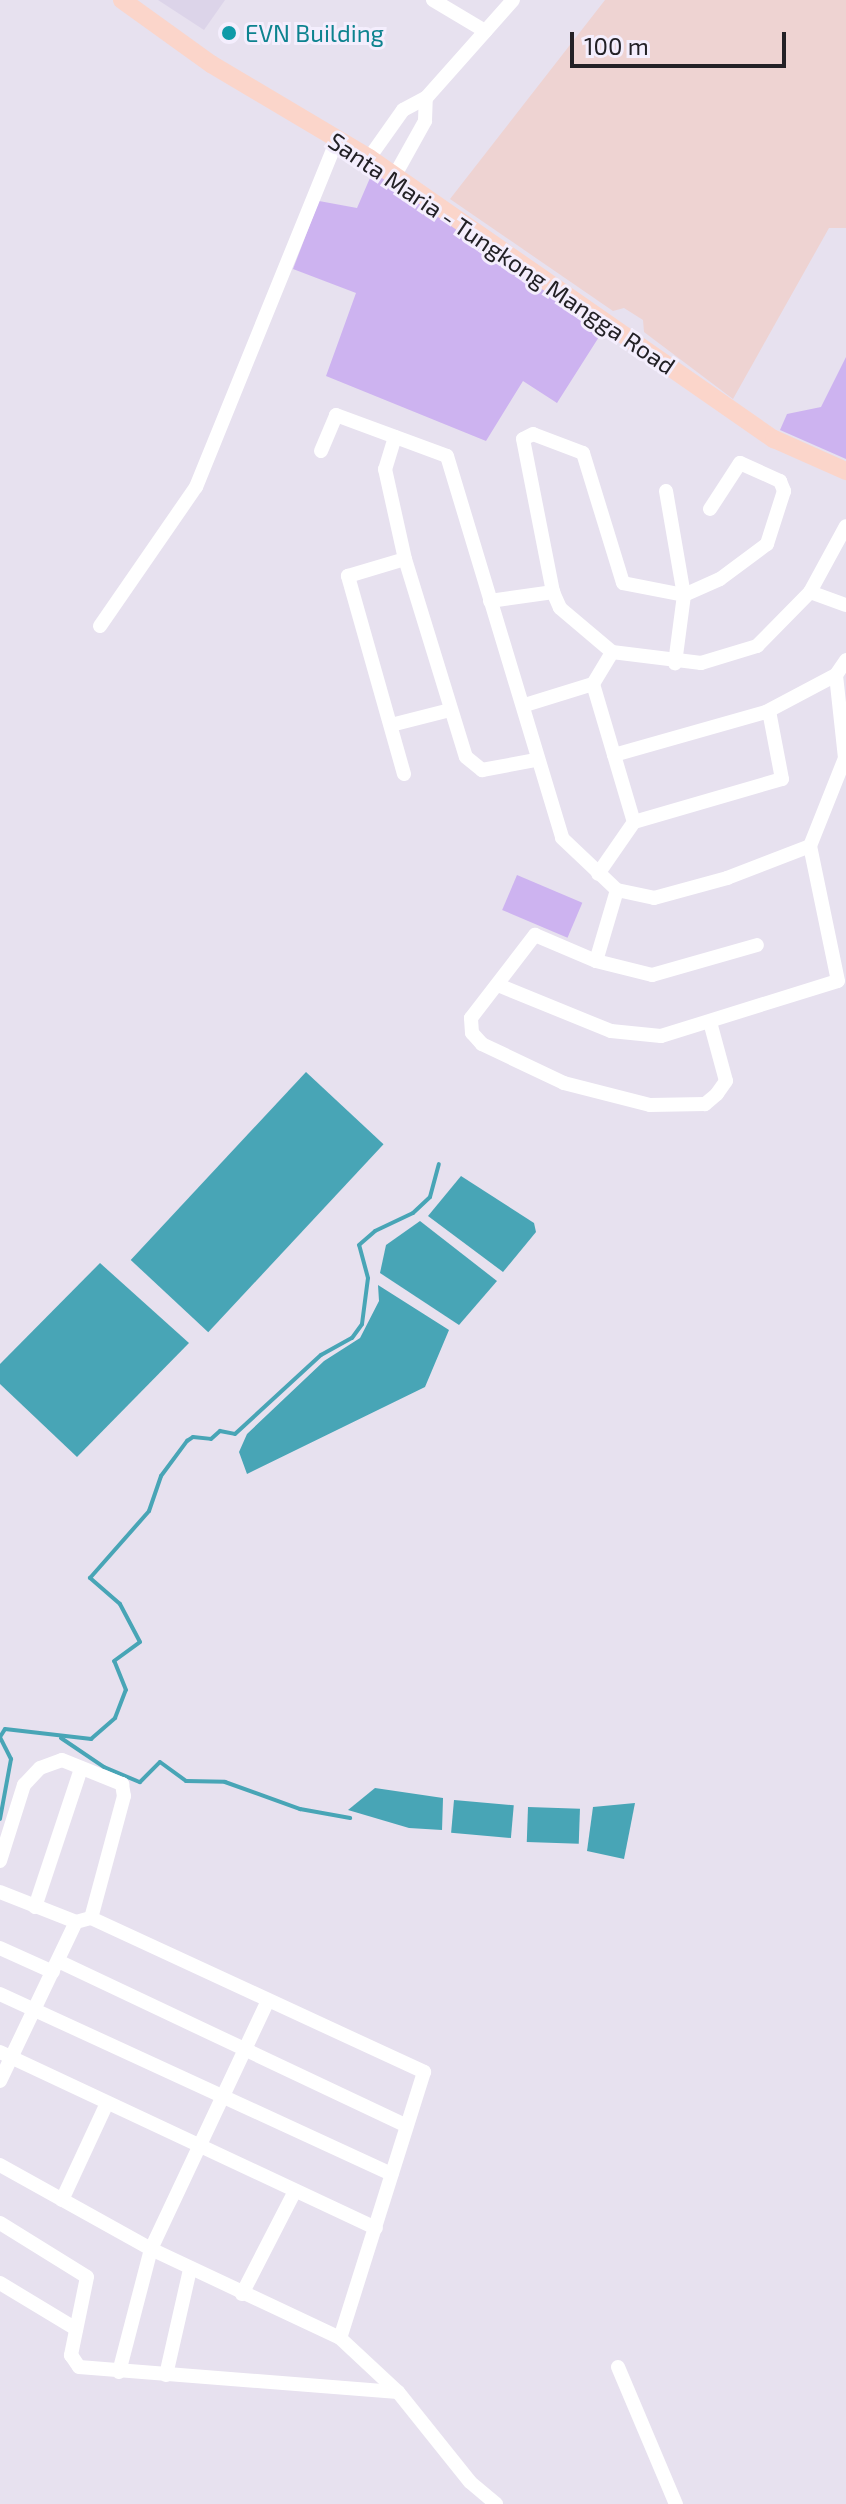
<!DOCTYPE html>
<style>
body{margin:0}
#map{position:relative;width:846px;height:2504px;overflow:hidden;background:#e7e1ef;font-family:"Exo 2",sans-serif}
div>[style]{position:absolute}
.built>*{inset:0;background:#dcd4e9}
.industrial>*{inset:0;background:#eed3d2}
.green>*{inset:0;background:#cdb3f0;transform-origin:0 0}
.water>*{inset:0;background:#48a5b6;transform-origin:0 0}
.stream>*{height:4px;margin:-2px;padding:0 2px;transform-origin:2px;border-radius:2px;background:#48a5b6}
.minor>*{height:14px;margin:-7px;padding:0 7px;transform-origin:7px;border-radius:7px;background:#fff}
.major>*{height:18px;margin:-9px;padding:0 9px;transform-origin:9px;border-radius:9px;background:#fbd5ca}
.dots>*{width:22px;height:22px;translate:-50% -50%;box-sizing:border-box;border:4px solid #f4eefd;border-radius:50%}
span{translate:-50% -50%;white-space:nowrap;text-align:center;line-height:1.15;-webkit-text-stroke:6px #f4eefd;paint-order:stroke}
.culture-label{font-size:24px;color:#0d838f}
.left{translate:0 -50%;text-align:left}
.street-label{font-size:24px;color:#232126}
.scale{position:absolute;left:570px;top:32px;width:216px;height:36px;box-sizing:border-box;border:4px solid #232126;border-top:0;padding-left:10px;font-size:24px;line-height:28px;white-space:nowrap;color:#232126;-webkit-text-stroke:6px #f4eefd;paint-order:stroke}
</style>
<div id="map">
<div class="built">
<i style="clip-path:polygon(158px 0,225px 0,204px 30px)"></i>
</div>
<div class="industrial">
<i style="clip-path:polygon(605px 0,846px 0,846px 228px,829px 228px,733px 399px,644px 332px,643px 320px,624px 308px,613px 311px,450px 199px)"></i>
</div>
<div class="green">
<i style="clip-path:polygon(373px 171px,604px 329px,557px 403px,523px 381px,486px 441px,326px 376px,356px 293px,293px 269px,319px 201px,357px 208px)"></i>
<i style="clip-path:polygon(846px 357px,846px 459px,780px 430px,787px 414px,821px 407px)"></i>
<i style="left:517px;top:875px;width:71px;height:38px;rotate:23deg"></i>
</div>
<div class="water">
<i style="left:306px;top:1072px;width:106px;height:257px;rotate:43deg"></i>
<i style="clip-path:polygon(461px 1176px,534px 1223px,536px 1232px,503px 1272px,428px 1216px)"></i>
<i style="clip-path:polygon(420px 1221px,497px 1281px,459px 1325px,380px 1273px,386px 1245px)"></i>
<i style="clip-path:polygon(100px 1263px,189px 1343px,77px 1457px,0 1384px,0 1364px)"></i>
<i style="clip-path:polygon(378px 1285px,449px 1330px,425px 1387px,247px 1474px,239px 1452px,247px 1434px,324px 1361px,360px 1338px,379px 1301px)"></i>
<i style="clip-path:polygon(375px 1788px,443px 1798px,442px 1830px,409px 1828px,348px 1810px)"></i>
<i style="left:454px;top:1800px;width:60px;height:33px;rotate:5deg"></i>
<i style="clip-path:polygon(635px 1803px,624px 1859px,587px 1851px,593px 1807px)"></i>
<i style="left:528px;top:1807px;width:52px;height:35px;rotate:2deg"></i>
</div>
<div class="stream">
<i style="left:61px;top:1738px;width:52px;rotate:34deg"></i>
<i style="left:104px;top:1767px;width:39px;rotate:23deg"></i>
<i style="left:140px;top:1782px;width:28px;rotate:-45deg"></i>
<i style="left:160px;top:1762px;width:32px;rotate:36deg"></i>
<i style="left:186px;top:1781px;width:39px;rotate:1deg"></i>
<i style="left:225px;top:1782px;width:80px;rotate:19.8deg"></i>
<i style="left:300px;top:1809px;width:51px;rotate:10.2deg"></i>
<i style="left:0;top:1819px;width:61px;rotate:-79.6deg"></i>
<i style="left:11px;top:1759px;width:25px;rotate:-117deg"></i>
<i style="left:0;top:1737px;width:9px;rotate:-58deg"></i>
<i style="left:5px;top:1729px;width:87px;rotate:6.6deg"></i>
<i style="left:91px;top:1739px;width:32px;rotate:-41deg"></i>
<i style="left:115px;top:1718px;width:30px;rotate:-69deg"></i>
<i style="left:126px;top:1690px;width:31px;rotate:-112deg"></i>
<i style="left:114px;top:1661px;width:32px;rotate:-36deg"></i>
<i style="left:140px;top:1642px;width:43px;rotate:-117.8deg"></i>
<i style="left:120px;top:1604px;width:40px;rotate:-139deg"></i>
<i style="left:90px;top:1578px;width:89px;rotate:-48.6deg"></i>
<i style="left:149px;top:1511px;width:37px;rotate:-71deg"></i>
<i style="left:161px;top:1476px;width:44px;rotate:-53.4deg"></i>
<i style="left:187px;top:1441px;width:7px;rotate:-34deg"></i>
<i style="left:193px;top:1437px;width:18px;rotate:6deg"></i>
<i style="left:211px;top:1439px;width:12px;rotate:-42deg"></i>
<i style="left:220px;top:1431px;width:15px;rotate:11deg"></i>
<i style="left:235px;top:1434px;width:117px;rotate:-42.6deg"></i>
<i style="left:321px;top:1355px;width:35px;rotate:-29deg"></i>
<i style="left:352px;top:1338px;width:17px;rotate:-54deg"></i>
<i style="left:362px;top:1324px;width:46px;rotate:-82.6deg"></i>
<i style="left:368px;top:1278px;width:34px;rotate:-105deg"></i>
<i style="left:359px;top:1245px;width:21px;rotate:-41deg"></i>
<i style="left:375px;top:1231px;width:42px;rotate:-25.3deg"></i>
<i style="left:413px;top:1213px;width:23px;rotate:-43deg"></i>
<i style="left:430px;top:1197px;width:34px;rotate:-75deg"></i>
</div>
<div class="minor">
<i style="left:433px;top:0;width:61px;rotate:30.8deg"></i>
<i style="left:369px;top:158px;width:59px;rotate:-54.7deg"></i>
<i style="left:403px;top:110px;width:26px;rotate:-28deg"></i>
<i style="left:426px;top:98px;width:131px;rotate:-48.4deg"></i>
<i style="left:395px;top:175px;width:62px;rotate:-60.9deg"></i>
<i style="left:425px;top:121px;width:23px;rotate:-88deg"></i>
<i style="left:395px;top:437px;width:34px;rotate:107deg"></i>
<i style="left:385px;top:469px;width:92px;rotate:77.5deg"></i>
<i style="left:405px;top:559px;width:207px;rotate:72.9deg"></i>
<i style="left:466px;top:757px;width:21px;rotate:39deg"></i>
<i style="left:482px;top:770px;width:55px;rotate:-10.5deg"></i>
<i style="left:321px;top:451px;width:39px;rotate:-67deg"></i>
<i style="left:336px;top:415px;width:118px;rotate:20.3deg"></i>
<i style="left:447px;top:456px;width:399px;rotate:73.2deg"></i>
<i style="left:562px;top:838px;width:76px;rotate:43.4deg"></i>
<i style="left:617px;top:890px;width:38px;rotate:12deg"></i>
<i style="left:654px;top:898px;width:76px;rotate:-15.3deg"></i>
<i style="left:727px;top:878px;width:89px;rotate:-21.1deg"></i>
<i style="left:666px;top:491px;width:106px;rotate:80.2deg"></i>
<i style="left:684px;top:595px;width:69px;rotate:97.5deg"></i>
<i style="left:710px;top:509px;width:55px;rotate:-56.9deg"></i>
<i style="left:740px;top:463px;width:44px;rotate:24.2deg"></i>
<i style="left:780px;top:481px;width:11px;rotate:68deg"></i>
<i style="left:784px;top:491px;width:56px;rotate:107.8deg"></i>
<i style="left:767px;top:544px;width:59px;rotate:143.3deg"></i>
<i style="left:720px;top:579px;width:39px;rotate:156deg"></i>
<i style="left:684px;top:595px;width:62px;rotate:-168.9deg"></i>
<i style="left:623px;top:583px;width:136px;rotate:-107.1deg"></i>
<i style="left:583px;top:453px;width:53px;rotate:-159.2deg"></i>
<i style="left:533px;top:434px;width:11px;rotate:153deg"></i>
<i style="left:523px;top:439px;width:156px;rotate:78.9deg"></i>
<i style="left:553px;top:592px;width:17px;rotate:66deg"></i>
<i style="left:560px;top:608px;width:68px;rotate:40.2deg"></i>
<i style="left:612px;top:652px;width:90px;rotate:7deg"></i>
<i style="left:701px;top:663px;width:59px;rotate:-16.9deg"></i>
<i style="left:757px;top:646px;width:76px;rotate:-45.5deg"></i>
<i style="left:810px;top:592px;width:75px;rotate:-61.4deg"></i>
<i style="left:810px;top:592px;width:38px;rotate:20deg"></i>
<i style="left:490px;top:601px;width:64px;rotate:-8.1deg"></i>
<i style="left:100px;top:626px;width:169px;rotate:-55.4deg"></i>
<i style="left:196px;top:487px;width:375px;rotate:-67.9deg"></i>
<i style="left:593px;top:684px;width:37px;rotate:-59deg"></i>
<i style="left:525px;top:705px;width:71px;rotate:-17.2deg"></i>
<i style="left:593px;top:684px;width:144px;rotate:73.5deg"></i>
<i style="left:634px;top:822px;width:63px;rotate:124.7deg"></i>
<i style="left:391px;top:725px;width:61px;rotate:-14.3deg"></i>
<i style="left:614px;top:755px;width:158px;rotate:-15.8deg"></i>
<i style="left:766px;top:712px;width:79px;rotate:-27.9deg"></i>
<i style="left:404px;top:774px;width:206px;rotate:-105.8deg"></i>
<i style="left:348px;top:576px;width:59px;rotate:-16.6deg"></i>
<i style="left:634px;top:822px;width:154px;rotate:-16.2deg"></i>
<i style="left:782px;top:779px;width:69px;rotate:-100.8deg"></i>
<i style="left:596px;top:961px;width:74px;rotate:-73.5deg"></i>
<i style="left:498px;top:985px;width:122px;rotate:22.2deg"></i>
<i style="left:611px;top:1031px;width:50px;rotate:5.7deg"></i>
<i style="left:661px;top:1036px;width:185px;rotate:-17.3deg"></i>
<i style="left:838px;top:981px;width:138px;rotate:-101.7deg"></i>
<i style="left:810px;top:846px;width:95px;rotate:-68.3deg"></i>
<i style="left:845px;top:758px;width:83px;rotate:-96.2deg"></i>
<i style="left:836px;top:675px;width:18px;rotate:-56deg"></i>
<i style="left:710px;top:1022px;width:61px;rotate:74.8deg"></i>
<i style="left:726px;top:1081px;width:16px;rotate:125deg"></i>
<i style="left:717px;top:1094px;width:16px;rotate:140deg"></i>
<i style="left:705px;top:1104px;width:55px;rotate:179deg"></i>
<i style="left:650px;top:1105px;width:89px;rotate:-165.7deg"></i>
<i style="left:564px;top:1083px;width:91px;rotate:-154.6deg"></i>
<i style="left:482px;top:1044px;width:15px;rotate:-132deg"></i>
<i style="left:472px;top:1033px;width:15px;rotate:-94deg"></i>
<i style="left:471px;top:1018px;width:105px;rotate:-52.4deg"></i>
<i style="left:535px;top:935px;width:66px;rotate:23.1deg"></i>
<i style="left:596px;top:961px;width:58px;rotate:14deg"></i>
<i style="left:652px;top:975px;width:109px;rotate:-15.9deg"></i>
<i style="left:0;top:1861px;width:80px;rotate:-72.5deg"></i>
<i style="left:24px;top:1785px;width:23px;rotate:-47deg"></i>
<i style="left:40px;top:1768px;width:23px;rotate:-20deg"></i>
<i style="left:62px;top:1760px;width:65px;rotate:21.8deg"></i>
<i style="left:122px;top:1784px;width:12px;rotate:81deg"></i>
<i style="left:124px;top:1796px;width:126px;rotate:105.1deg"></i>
<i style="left:0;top:1892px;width:82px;rotate:21.5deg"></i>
<i style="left:76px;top:1922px;width:16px;rotate:-15deg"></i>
<i style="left:91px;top:1918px;width:367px;rotate:24.8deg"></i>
<i style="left:424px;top:2072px;width:279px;rotate:107.5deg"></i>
<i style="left:35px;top:1907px;width:145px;rotate:-71.6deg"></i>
<i style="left:0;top:1948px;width:58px;rotate:24.4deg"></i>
<i style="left:58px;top:1961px;width:384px;rotate:25.3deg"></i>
<i style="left:0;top:1994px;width:431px;rotate:24.7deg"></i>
<i style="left:0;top:2052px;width:415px;rotate:25.1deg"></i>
<i style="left:0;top:2081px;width:176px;rotate:-64.5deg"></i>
<i style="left:0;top:2165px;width:173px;rotate:29.1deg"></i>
<i style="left:151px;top:2249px;width:209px;rotate:25.2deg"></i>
<i style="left:340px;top:2338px;width:79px;rotate:43deg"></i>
<i style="left:398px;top:2392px;width:115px;rotate:51.3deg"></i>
<i style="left:470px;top:2482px;width:34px;rotate:40deg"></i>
<i style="left:62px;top:2200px;width:107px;rotate:-65.1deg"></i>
<i style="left:0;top:2223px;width:102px;rotate:31.8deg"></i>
<i style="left:87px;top:2277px;width:80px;rotate:101.6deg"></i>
<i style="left:71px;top:2355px;width:14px;rotate:56deg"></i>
<i style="left:79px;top:2367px;width:320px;rotate:4.5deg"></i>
<i style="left:0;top:2283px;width:89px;rotate:31.2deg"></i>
<i style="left:242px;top:2294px;width:116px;rotate:-62.8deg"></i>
<i style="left:618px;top:2367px;width:149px;rotate:67.1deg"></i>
<i style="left:119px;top:2372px;width:127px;rotate:-75.4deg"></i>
<i style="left:151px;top:2249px;width:273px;rotate:-64.8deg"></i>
<i style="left:166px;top:2375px;width:109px;rotate:-77.2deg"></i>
</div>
<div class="major">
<i style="left:122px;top:0;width:110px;rotate:35.7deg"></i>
<i style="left:211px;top:64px;width:184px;rotate:30.7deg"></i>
<i style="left:369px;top:158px;width:493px;rotate:34.8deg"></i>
<i style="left:774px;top:439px;width:79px;rotate:24deg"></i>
</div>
<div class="dots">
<i style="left:229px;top:33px;background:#0f9aa8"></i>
</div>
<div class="culture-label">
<span class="left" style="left:245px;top:33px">EVN Building</span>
</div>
<div class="street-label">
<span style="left:502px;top:253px;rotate:34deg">Santa Maria - Tungkong Mangga Road</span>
</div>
<div class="scale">100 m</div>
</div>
